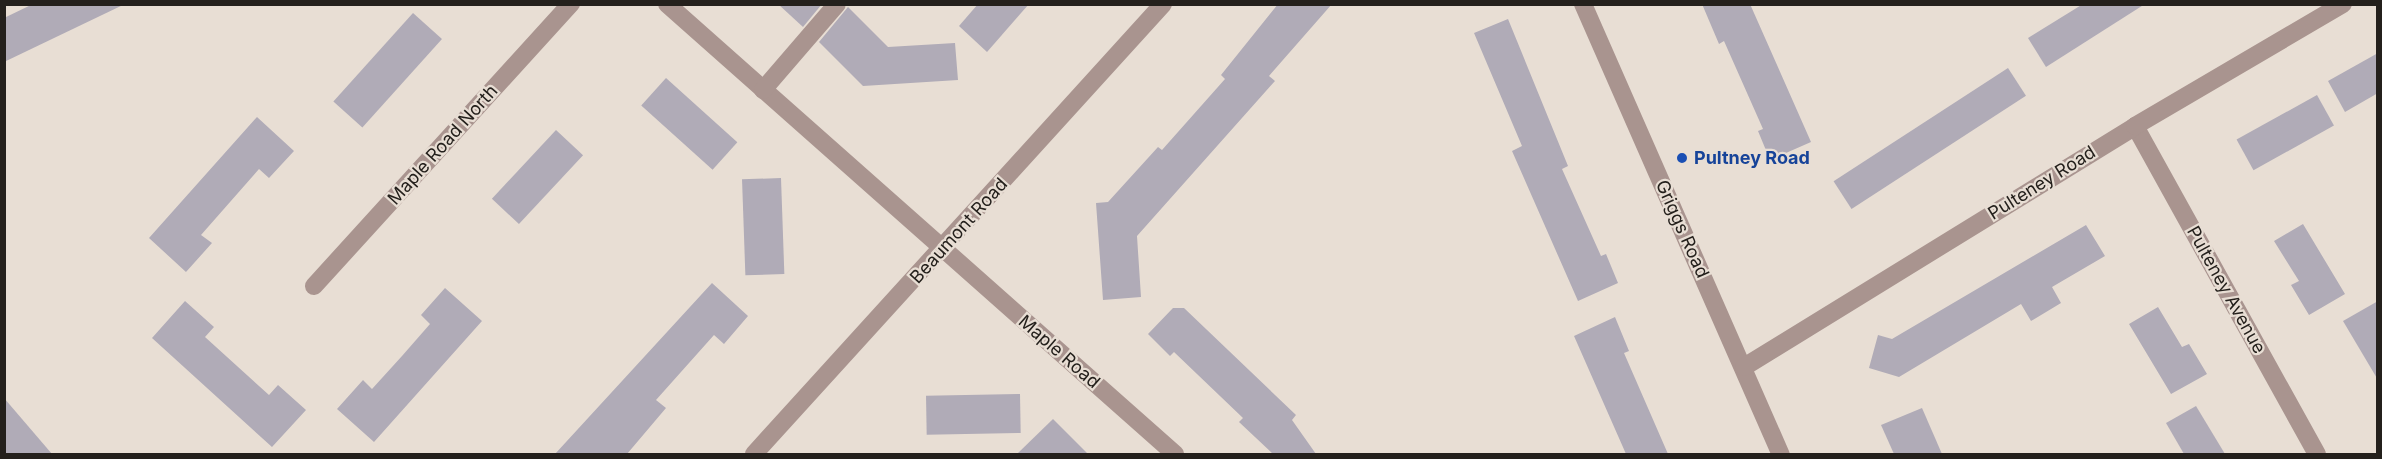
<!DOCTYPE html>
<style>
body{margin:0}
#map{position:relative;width:2382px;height:459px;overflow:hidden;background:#e8ded4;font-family:Inter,sans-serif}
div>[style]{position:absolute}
.building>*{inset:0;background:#b0abb7;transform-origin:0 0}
.minor>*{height:18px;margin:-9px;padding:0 9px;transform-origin:9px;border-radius:9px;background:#a9948f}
.dots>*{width:16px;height:16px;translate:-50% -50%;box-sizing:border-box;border:3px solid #e8ded4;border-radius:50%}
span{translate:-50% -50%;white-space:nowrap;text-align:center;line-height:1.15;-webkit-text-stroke:4.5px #e8ded4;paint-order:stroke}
.street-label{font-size:18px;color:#24201c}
.transit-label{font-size:18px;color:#164399;font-weight:700}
.left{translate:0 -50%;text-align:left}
.frame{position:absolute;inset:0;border:6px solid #24201c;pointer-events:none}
</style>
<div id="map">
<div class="building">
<i style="clip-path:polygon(33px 4px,125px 4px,4px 62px,4px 18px)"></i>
<i style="clip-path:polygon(778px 4px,822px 4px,803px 27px)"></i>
<i style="clip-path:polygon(978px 4px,1029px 4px,987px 52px,959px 26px)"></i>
<i style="clip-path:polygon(1278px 4px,1332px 4px,1269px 76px,1275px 81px,1137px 236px,1141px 297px,1103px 300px,1096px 203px,1108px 202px,1158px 147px,1162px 150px,1225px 79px,1221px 75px)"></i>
<i style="clip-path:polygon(1702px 4px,1750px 4px,1811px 142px,1770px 160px,1758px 131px,1763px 129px,1724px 41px,1719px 44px)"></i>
<i style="clip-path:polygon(2083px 4px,2145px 4px,2046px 67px,2028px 38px)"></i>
<i style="clip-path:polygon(848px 7px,888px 47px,955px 43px,958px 80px,863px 86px,819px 42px)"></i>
<i style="left:413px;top:13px;width:39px;height:119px;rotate:42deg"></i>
<i style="clip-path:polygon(1508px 19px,1568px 166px,1562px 169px,1601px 256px,1606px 254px,1618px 283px,1578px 301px,1512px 151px,1522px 146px,1474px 33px)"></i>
<i style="clip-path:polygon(2378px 53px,2378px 93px,2345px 112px,2328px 81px)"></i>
<i style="left:2008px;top:68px;width:33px;height:208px;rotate:57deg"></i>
<i style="left:666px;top:78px;width:96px;height:37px;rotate:42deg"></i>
<i style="left:2317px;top:95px;width:35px;height:92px;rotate:61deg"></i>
<i style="clip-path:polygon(257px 117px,294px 151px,269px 178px,259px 169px,201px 235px,212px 243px,186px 272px,149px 238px)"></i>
<i style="left:556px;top:130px;width:37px;height:94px;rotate:43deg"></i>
<i style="left:781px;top:178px;width:96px;height:39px;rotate:88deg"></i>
<i style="clip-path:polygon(2303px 224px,2345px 294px,2309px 315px,2291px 285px,2299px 281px,2274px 241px)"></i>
<i style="clip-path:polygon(2086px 225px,2105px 256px,2052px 287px,2061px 303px,2031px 321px,2021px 304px,1899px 377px,1869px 368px,1878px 335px,1892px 339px)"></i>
<i style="clip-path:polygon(712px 283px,748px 316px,724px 344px,714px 335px,656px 400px,666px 408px,627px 454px,555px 454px)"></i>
<i style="clip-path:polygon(445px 288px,482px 321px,374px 442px,337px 409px,363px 380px,372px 389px,402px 356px,430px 324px,421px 315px)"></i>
<i style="clip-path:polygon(185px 301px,214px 327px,205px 337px,269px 395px,278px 385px,306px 410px,272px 447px,152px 338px)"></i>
<i style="clip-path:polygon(2378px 301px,2378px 380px,2343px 321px)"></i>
<i style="clip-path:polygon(2158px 307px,2182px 347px,2189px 344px,2207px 374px,2171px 394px,2129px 324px)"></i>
<i style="clip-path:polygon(1173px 308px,1184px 308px,1296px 415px,1292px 420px,1316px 454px,1273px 454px,1239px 422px,1243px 418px,1174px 352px,1170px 356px,1148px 334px)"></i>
<i style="clip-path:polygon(1615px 317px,1629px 351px,1624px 353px,1668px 454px,1626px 454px,1574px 336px)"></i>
<i style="left:1020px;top:394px;width:39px;height:94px;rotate:89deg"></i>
<i style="clip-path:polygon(4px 398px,52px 454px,4px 454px)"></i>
<i style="clip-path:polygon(2196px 406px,2225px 454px,2184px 454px,2166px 423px)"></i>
<i style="clip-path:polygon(1922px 408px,1942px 454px,1894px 454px,1881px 425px)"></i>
<i style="clip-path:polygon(1053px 419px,1088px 454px,1017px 454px)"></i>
</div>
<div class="minor">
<i style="left:667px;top:4px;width:679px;rotate:41.54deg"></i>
<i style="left:1583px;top:4px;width:492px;rotate:66.3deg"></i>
<i style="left:763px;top:90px;width:113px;rotate:-49.3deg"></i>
<i style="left:2135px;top:126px;width:375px;rotate:61deg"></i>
<i style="left:314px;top:286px;width:382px;rotate:-47.7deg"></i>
<i style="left:1744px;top:367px;width:459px;rotate:-31.6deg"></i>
<i style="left:2135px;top:126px;width:241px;rotate:-30.4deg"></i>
<i style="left:754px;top:454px;width:608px;rotate:-47.73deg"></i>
</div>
<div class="dots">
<i style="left:1682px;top:158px;background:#1a4fb4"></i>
</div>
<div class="street-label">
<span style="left:443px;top:145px;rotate:-48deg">Maple Road North</span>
<span style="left:2042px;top:183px;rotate:-32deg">Pulteney Road</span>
<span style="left:1682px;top:229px;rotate:66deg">Griggs Road</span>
<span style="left:959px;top:231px;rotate:-48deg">Beaumont Road</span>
<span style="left:2226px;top:290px;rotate:61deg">Pulteney Avenue</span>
<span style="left:1059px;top:352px;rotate:41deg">Maple Road</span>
</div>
<div class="transit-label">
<span class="left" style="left:1694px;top:158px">Pultney Road</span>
</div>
<div class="frame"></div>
</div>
